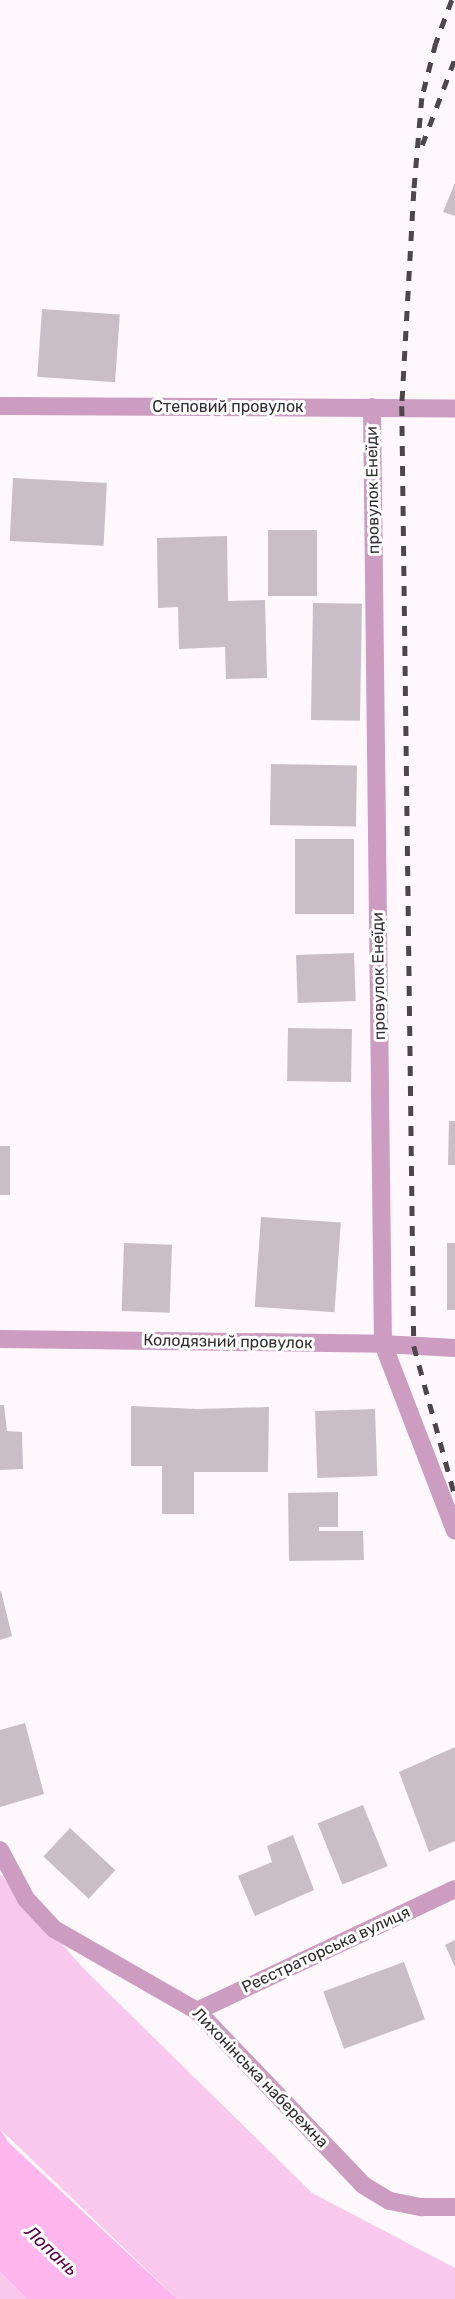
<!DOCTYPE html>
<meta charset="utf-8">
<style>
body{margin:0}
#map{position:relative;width:455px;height:2299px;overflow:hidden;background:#fef7fc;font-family:Rubik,sans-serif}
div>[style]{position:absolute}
.green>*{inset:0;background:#f8c9ec}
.water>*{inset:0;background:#feb6ed}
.building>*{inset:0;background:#c9bec6;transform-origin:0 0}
.minor>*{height:18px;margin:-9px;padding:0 9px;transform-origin:9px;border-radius:9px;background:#cd9cc1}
.rail>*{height:4.5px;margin-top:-2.25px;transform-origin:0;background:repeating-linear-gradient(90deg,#4d474b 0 10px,transparent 0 20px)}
span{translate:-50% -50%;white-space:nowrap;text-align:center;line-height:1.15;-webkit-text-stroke:6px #fff;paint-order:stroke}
.street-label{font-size:16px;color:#322d30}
.water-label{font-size:18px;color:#57004b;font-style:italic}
</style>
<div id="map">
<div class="green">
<i style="clip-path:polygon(0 1874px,83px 1968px,312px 2193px,455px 2268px,455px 2299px,177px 2299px,0 2129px)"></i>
<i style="clip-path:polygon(0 2272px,27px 2299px,0 2299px)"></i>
</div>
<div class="water">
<i style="clip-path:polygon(0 2129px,8px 2142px,177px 2299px,27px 2299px,0 2272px)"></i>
</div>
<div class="building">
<i style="clip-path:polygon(455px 183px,455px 216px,443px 212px)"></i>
<i style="left:42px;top:309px;width:78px;height:68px;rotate:4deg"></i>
<i style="left:13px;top:478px;width:94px;height:63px;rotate:3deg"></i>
<i style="left:268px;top:530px;width:49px;height:66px"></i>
<i style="clip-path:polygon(227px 536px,228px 601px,265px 600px,267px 678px,226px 679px,225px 647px,179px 649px,178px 607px,158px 608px,157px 538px)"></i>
<i style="left:313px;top:603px;width:49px;height:117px;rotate:1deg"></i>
<i style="left:271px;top:764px;width:86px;height:61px;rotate:1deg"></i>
<i style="left:295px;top:839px;width:59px;height:75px"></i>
<i style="left:354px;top:953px;width:48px;height:58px;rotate:88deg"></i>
<i style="left:288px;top:1028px;width:64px;height:53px;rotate:1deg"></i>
<i style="clip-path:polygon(449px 1121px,455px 1121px,455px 1165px,448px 1165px)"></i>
<i style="left:0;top:1146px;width:10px;height:49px"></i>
<i style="left:261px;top:1217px;width:80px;height:90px;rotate:4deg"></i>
<i style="left:124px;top:1243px;width:48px;height:68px;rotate:2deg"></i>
<i style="left:447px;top:1243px;width:8px;height:67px"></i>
<i style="clip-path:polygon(0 1405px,4px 1405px,7px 1431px,22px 1432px,23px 1469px,0 1470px)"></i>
<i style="clip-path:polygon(131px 1406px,197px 1409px,269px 1407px,268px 1472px,194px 1472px,194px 1514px,162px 1514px,162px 1466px,131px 1466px)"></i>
<i style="left:375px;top:1409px;width:67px;height:60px;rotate:88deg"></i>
<i style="clip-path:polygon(338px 1492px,338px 1527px,319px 1527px,319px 1531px,363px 1531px,364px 1560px,289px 1561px,288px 1493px)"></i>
<i style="clip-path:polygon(1px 1591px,12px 1636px,0 1640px,0 1592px)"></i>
<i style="clip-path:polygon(25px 1723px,44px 1794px,0 1807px,0 1730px)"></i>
<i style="clip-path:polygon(455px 1747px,455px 1841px,429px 1852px,399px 1772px)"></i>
<i style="left:363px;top:1805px;width:66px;height:49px;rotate:68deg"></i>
<i style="left:70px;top:1828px;width:62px;height:39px;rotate:43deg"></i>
<i style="clip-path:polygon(293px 1835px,314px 1890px,255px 1916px,238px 1876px,272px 1862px,267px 1846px)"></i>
<i style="clip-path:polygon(455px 1940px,455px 1967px,445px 1945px)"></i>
<i style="left:404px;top:1962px;width:61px;height:86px;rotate:70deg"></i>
</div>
<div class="minor">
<i style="left:0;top:406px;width:455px;rotate:0.3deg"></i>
<i style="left:372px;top:407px;width:937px;rotate:89.33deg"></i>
<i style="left:383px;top:1344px;width:200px;rotate:68.9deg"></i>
<i style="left:0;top:1339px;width:383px;rotate:0.7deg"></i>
<i style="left:383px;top:1344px;width:72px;rotate:3.2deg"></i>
<i style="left:0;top:1850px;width:55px;rotate:62deg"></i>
<i style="left:26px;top:1899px;width:41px;rotate:47deg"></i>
<i style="left:54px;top:1929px;width:165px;rotate:29.8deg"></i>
<i style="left:197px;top:2011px;width:240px;rotate:46.3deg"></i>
<i style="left:363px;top:2185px;width:31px;rotate:31deg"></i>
<i style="left:390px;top:2201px;width:33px;rotate:11deg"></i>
<i style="left:422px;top:2207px;width:33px"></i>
<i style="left:197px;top:2011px;width:285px;rotate:-25.3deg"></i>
</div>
<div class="rail">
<i style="left:452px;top:0;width:46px;rotate:110.4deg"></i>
<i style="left:436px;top:43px;width:57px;rotate:104.3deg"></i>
<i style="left:422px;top:98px;width:93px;rotate:94.9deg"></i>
<i style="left:414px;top:191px;width:215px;rotate:93.2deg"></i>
<i style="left:402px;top:406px;width:940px;rotate:89.27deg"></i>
<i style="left:414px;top:1346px;width:156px;rotate:74.7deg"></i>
<i style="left:422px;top:145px;width:93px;rotate:-69.2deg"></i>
</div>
<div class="street-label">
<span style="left:228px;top:407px">Степовий провулок</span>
<span style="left:373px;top:490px;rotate:-91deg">провулок Енеїди</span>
<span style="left:379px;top:976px;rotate:-91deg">провулок Енеїди</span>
<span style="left:228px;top:1342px;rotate:1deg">Колодязний провулок</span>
<span style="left:326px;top:1950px;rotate:-25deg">Реєстраторська вулиця</span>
<span style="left:260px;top:2078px;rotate:46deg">Лихонінська набережна</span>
</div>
<div class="water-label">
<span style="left:51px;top:2251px;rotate:43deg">Лопань</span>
</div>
</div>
